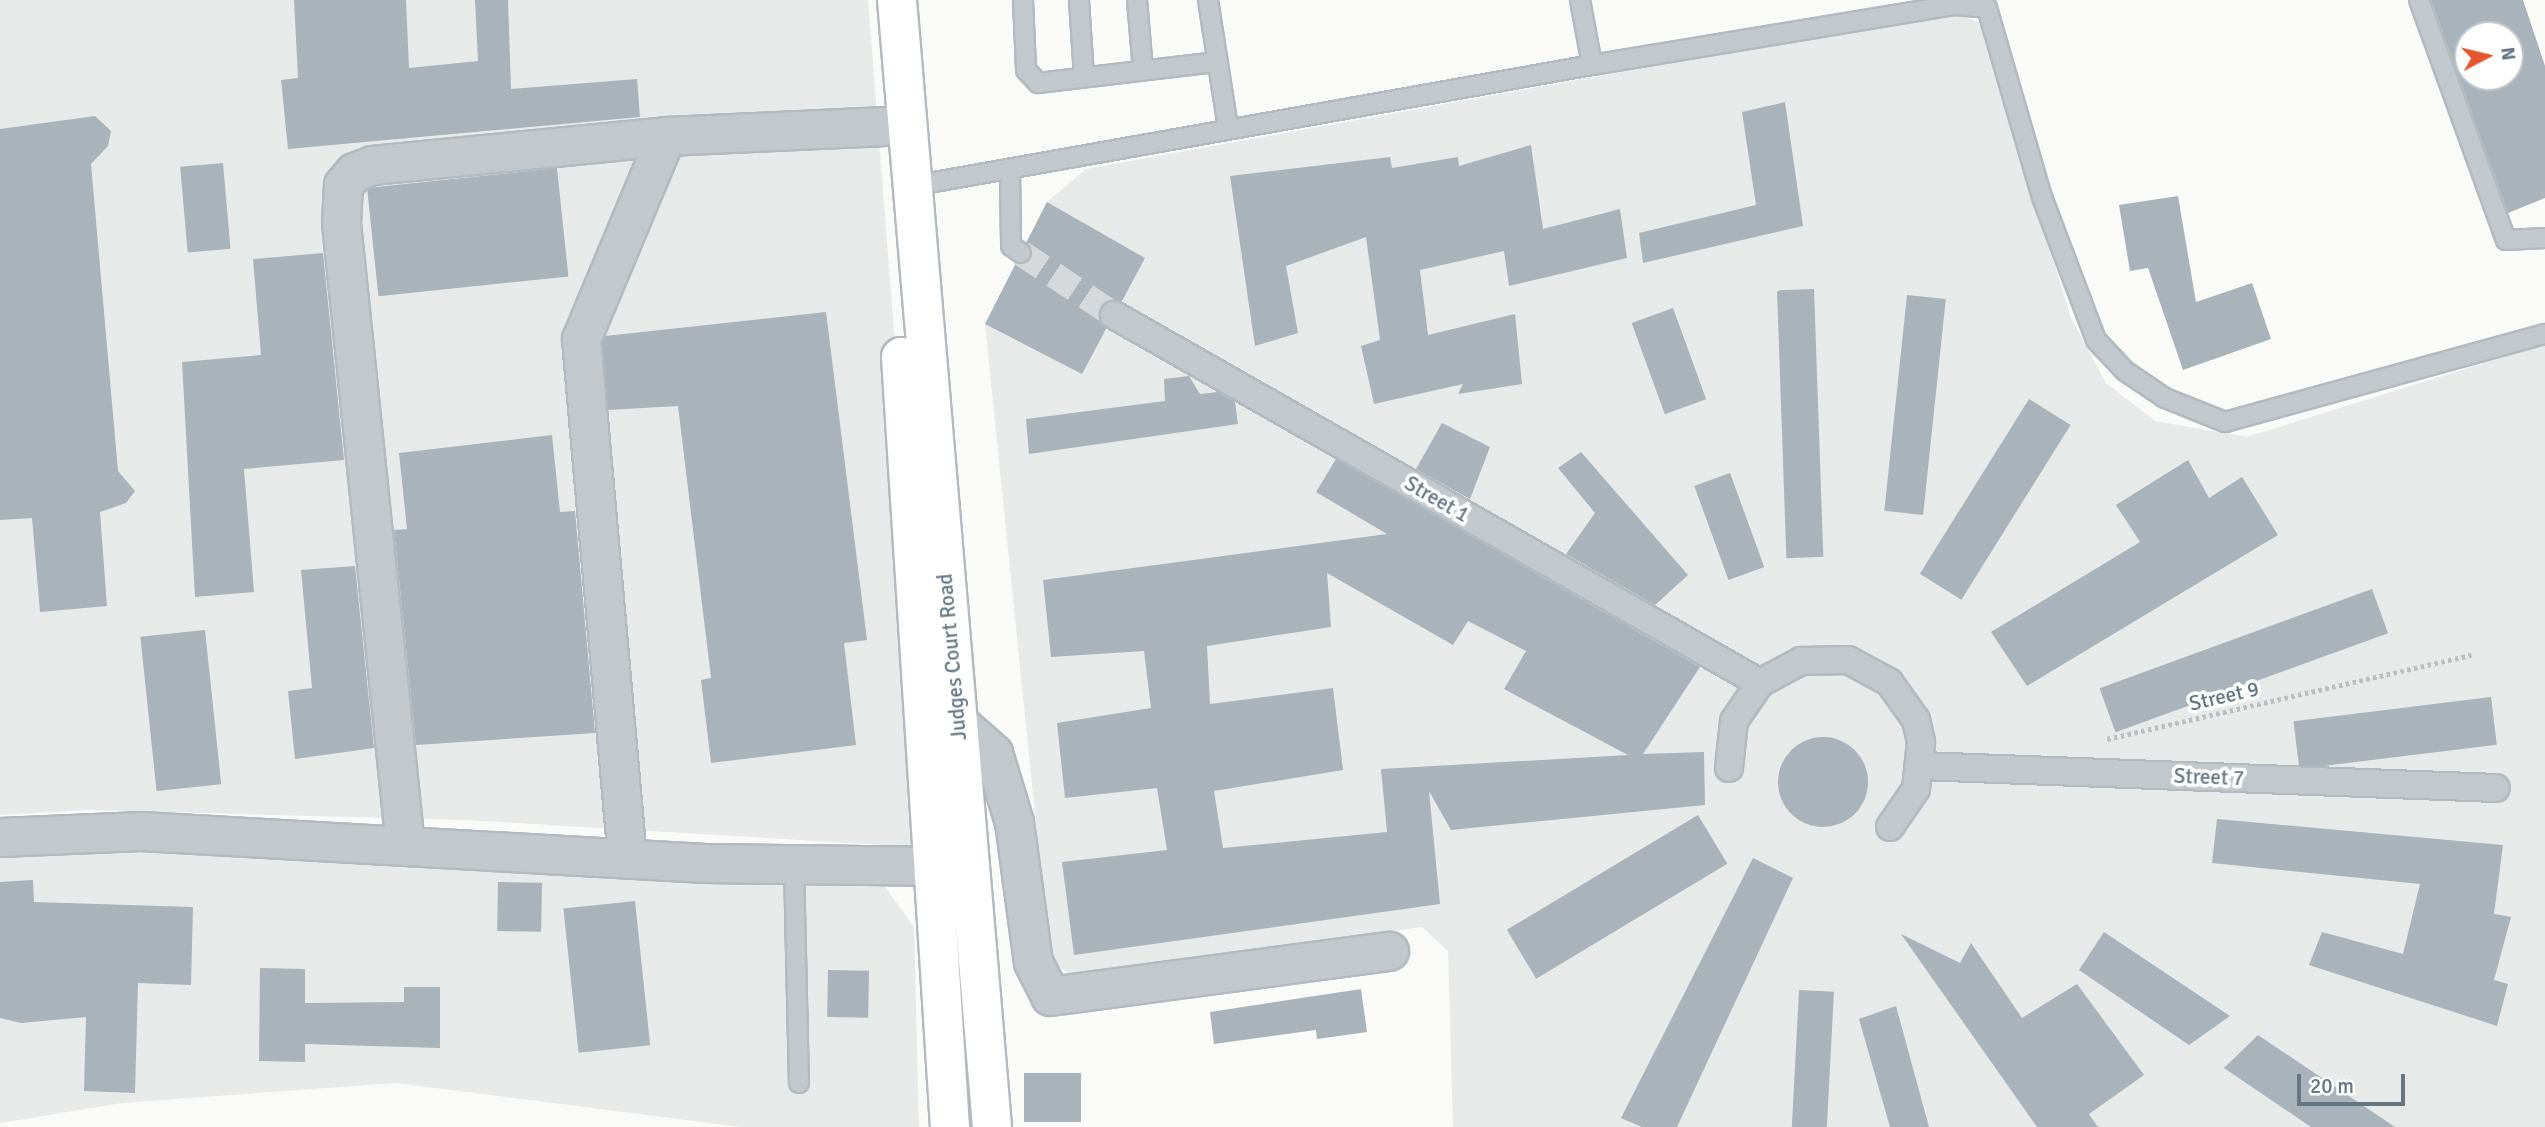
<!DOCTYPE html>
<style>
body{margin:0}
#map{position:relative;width:2545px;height:1127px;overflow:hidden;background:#fafaf8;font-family:Signika,sans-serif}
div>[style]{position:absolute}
.built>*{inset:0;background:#e8e9e9}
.building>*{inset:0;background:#aab3b9;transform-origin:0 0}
.round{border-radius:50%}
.pedestrian-tunnel>*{height:26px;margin-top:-13px;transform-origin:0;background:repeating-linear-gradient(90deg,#d5d9db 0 26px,transparent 0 39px)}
.path>*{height:4.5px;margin-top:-2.25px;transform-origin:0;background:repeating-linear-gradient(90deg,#bbbfc2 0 3.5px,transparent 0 7px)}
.roads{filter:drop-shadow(2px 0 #b3babf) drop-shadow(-2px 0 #b3babf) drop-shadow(0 2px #b3babf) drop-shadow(0 -2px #b3babf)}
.service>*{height:18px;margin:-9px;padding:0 9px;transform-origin:9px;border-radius:9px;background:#c3c8cc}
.pedestrian>*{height:26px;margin:-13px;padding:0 13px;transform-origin:13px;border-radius:13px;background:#c3c8cc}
.minor>*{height:37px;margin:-18.5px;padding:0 18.5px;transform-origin:18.5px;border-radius:18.5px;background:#c3c8cc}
.secondary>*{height:38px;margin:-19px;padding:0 19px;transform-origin:19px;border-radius:19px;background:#fff}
span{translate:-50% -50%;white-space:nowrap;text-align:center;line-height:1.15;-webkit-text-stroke:7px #fff;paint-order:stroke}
.street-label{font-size:21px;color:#657683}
.north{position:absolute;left:2454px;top:21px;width:70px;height:70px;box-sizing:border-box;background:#fff;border:2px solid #c1c8cd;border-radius:50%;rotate:83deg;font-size:19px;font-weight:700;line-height:28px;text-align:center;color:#657683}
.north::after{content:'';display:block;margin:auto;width:24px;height:32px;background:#e4572e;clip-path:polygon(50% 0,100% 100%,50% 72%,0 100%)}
.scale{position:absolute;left:2297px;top:1074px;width:108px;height:32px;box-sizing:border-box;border:4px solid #657683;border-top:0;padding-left:9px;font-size:21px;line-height:24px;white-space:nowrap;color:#657683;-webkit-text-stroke:5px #fff;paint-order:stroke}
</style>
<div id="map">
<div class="built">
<i style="clip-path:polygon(0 0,868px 0,927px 751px,919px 847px,464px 820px,89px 810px,0 815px)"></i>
<i style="clip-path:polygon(1953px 12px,1980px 23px,2071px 318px,2106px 383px,2155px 421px,2247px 437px,2545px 344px,2545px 1127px,1453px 1127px,1448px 951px,1422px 927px,1076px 978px,1050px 961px,985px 324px,1047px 202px,1086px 169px)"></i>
<i style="clip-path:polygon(97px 840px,885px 887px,914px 927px,919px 1127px,741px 1127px,396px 1083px,122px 1103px,0 1123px,0 851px)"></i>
</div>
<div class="building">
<i style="clip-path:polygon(294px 0,406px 0,409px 68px,478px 61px,475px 0,508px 0,511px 89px,637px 79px,640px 117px,288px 149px,281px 80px,298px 78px)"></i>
<i style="clip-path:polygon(evenodd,2431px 0,2523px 0,2545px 66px,2545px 198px,2508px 213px,2431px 0,2468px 35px,2510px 35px,2510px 77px,2468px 77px,2468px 35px)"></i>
<i style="clip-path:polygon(1785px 102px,1803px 226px,1643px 263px,1639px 233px,1756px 205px,1742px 112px)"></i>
<i style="clip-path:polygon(95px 116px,111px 131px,108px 146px,91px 164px,118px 471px,135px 491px,126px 503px,100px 512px,107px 606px,40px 612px,32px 518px,0 520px,0 129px)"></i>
<i style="clip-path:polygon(1531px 145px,1543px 229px,1620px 209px,1627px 258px,1509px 286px,1504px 251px,1420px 270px,1428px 335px,1515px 314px,1522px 384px,1458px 394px,1463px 384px,1374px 404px,1361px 346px,1380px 340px,1366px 237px,1286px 266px,1298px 333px,1255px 346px,1230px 176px,1390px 157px,1392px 168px,1458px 157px,1459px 166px)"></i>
<i style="left:223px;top:163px;width:86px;height:43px;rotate:85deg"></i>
<i style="left:557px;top:168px;width:109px;height:191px;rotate:84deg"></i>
<i style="clip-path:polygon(2178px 196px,2196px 302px,2252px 283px,2271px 339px,2183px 370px,2148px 268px,2130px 271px,2119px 205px)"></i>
<i style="clip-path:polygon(1047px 202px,1145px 258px,1122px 301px,1100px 308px,1106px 329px,1082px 374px,985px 324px,1016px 263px,1031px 259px,1026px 243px)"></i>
<i style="clip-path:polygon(323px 253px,344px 460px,244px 469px,254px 592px,195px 597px,182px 362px,261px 355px,253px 259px)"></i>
<i style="left:1814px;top:289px;width:268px;height:37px;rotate:88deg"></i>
<i style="left:1907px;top:295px;width:39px;height:217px;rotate:6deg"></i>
<i style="left:1673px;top:308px;width:97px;height:44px;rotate:70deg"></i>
<i style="clip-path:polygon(826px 312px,867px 640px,844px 643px,856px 745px,711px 763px,701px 680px,711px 678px,678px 406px,608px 410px,602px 342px,605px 336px)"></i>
<i style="clip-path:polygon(1189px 376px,1200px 394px,1218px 392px,1235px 402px,1238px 424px,1029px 454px,1026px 419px,1165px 401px,1164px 379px)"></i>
<i style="left:2029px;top:399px;width:49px;height:206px;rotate:32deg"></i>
<i style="clip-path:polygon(1442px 423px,1490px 447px,1470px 499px,1416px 469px)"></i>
<i style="clip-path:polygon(552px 435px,560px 512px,575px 511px,595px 733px,416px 745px,394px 530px,407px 529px,399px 453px)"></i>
<i style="clip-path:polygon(1581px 452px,1688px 575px,1655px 605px,1566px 554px,1595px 513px,1558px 468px)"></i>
<i style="clip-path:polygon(evenodd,1336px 459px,1700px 667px,1643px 754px,1704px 752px,1705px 805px,1451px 830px,1429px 791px,1440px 904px,1074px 955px,1062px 862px,1167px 850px,1157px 788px,1065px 798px,1057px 723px,1151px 708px,1144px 651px,1051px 657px,1043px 580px,1387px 534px,1316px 492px,1336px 459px,1327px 573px,1453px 645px,1468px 621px,1526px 651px,1504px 689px,1628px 755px,1381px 769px,1387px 832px,1223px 848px,1214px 791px,1343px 770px,1333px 688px,1210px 704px,1207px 646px,1331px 627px,1327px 573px)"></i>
<i style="clip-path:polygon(2188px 460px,2209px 498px,2242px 477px,2278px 535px,2027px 686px,1991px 632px,2140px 542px,2116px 505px)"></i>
<i style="left:1730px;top:473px;width:100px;height:38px;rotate:70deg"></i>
<i style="clip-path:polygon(355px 566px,374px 748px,295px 759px,288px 691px,312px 688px,301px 570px)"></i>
<i style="left:2372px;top:589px;width:47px;height:290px;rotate:70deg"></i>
<i style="left:205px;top:630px;width:155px;height:65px;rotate:84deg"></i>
<i style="left:2491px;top:697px;width:48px;height:199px;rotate:83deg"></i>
<i class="round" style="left:1778px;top:737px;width:90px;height:90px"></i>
<i style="left:1698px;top:815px;width:57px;height:223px;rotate:59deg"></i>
<i style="clip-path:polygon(2217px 819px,2503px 845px,2494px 914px,2511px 917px,2494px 980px,2508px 984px,2497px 1026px,2309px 965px,2322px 932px,2403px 954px,2420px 884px,2212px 863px)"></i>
<i style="clip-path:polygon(1753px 858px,1793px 878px,1677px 1127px,1642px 1127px,1621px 1118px)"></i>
<i style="clip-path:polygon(33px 880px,34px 902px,193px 907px,191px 985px,138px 983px,135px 1093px,84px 1091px,86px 1017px,21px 1023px,0 1018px,0 882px)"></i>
<i style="left:498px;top:882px;width:44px;height:49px;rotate:1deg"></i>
<i style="left:635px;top:901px;width:145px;height:72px;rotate:84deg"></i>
<i style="clip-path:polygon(2104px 932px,2230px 1016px,2189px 1045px,2079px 970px)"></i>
<i style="clip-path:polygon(1901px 934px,1960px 963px,1971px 943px,2022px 1018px,2077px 984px,2144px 1075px,2089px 1114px,2098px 1127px,2037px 1127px)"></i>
<i style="clip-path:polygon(260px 968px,305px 969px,305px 1003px,404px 1002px,404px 987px,440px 987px,440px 1048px,305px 1044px,305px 1062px,259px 1061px)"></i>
<i style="left:828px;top:970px;width:41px;height:47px;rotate:1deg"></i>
<i style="clip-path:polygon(1361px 989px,1367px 1032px,1317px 1039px,1316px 1030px,1214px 1044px,1210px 1012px)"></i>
<i style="left:1799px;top:990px;width:35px;height:137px;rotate:3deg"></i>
<i style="clip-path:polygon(1896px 1006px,1929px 1127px,1890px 1127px,1859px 1019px)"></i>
<i style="clip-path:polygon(2258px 1035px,2395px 1127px,2311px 1127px,2224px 1068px)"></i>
<i style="left:1024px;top:1073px;width:57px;height:49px"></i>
</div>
<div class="pedestrian-tunnel">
<i style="left:1021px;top:253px;width:112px;rotate:33.7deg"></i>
</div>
<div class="path">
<i style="left:2107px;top:739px;width:374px;rotate:-13deg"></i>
</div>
<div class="roads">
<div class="service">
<i style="left:1023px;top:0;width:70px;rotate:87.5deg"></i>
<i style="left:1026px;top:70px;width:18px;rotate:47deg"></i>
<i style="left:1038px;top:83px;width:181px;rotate:-6.7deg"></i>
<i style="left:1079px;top:0;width:77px;rotate:86.3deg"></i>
<i style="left:1137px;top:0;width:70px;rotate:85.1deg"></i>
<i style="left:1208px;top:0;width:130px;rotate:81.1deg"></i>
<i style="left:1580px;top:0;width:66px;rotate:79.5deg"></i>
<i style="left:2419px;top:0;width:255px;rotate:70.1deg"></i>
<i style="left:2506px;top:240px;width:39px;rotate:-3deg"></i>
<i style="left:1010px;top:171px;width:75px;rotate:89.2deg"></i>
<i style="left:1011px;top:246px;width:12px;rotate:35deg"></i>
<i style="left:912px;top:186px;width:691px;rotate:-10.09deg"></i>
<i style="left:1592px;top:65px;width:368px;rotate:-9.4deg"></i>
<i style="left:1955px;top:5px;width:32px;rotate:5deg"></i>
<i style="left:1987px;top:8px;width:197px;rotate:73.8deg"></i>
<i style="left:2042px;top:197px;width:153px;rotate:69.3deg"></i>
<i style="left:2096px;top:340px;width:42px;rotate:46.9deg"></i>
<i style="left:2125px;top:371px;width:48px;rotate:34deg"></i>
<i style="left:2165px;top:398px;width:65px;rotate:21.8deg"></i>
<i style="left:2225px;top:422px;width:332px;rotate:-15.4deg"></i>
<i style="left:794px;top:865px;width:218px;rotate:88.7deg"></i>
</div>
<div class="pedestrian">
<i style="left:1114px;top:315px;width:743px;rotate:29.67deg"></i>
<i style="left:1921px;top:766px;width:575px;rotate:2.19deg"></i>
<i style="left:1729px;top:768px;width:47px;rotate:-83.9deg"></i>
<i style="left:1734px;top:721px;width:46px;rotate:-55.6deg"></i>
<i style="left:1760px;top:683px;width:47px;rotate:-28.2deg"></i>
<i style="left:1801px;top:661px;width:47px;rotate:-1.2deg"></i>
<i style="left:1848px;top:660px;width:47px;rotate:28.2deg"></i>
<i style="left:1889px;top:682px;width:47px;rotate:54.6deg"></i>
<i style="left:1916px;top:720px;width:23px;rotate:77deg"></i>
<i style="left:1921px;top:742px;width:47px;rotate:96.1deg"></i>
<i style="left:1916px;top:789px;width:46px;rotate:124.4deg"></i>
</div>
<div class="minor">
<i style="left:958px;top:722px;width:47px;rotate:41.5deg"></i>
<i style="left:993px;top:753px;width:72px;rotate:73.1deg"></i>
<i style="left:1014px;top:822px;width:141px;rotate:82.3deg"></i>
<i style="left:1033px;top:962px;width:38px;rotate:63deg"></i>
<i style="left:1050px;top:996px;width:342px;rotate:-7.6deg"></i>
<i style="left:0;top:837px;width:141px;rotate:-2.4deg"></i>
<i style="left:141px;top:831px;width:565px;rotate:3.25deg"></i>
<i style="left:705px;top:863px;width:259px;rotate:0.7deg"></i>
<i style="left:405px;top:846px;width:627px;rotate:-95.86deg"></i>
<i style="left:341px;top:222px;width:37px;rotate:-87deg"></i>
<i style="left:343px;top:185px;width:17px;rotate:-50deg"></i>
<i style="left:354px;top:172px;width:19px;rotate:-21deg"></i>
<i style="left:372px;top:165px;width:295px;rotate:-5.6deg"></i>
<i style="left:666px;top:136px;width:220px;rotate:-2.6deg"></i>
<i style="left:627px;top:859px;width:522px;rotate:-95.06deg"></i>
<i style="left:581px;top:339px;width:220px;rotate:-67.3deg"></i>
</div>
<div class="secondary">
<i style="left:897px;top:0;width:1131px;rotate:85.18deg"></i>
<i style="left:901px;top:357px;width:772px;rotate:86.36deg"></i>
</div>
</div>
<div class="street-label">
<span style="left:1437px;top:499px;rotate:30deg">Street 1</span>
<span style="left:952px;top:657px;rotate:-95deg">Judges Court Road</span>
<span style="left:2224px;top:696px;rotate:-13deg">Street 9</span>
<span style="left:2209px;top:777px;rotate:2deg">Street 7</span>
</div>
<div class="north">N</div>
<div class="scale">20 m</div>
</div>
